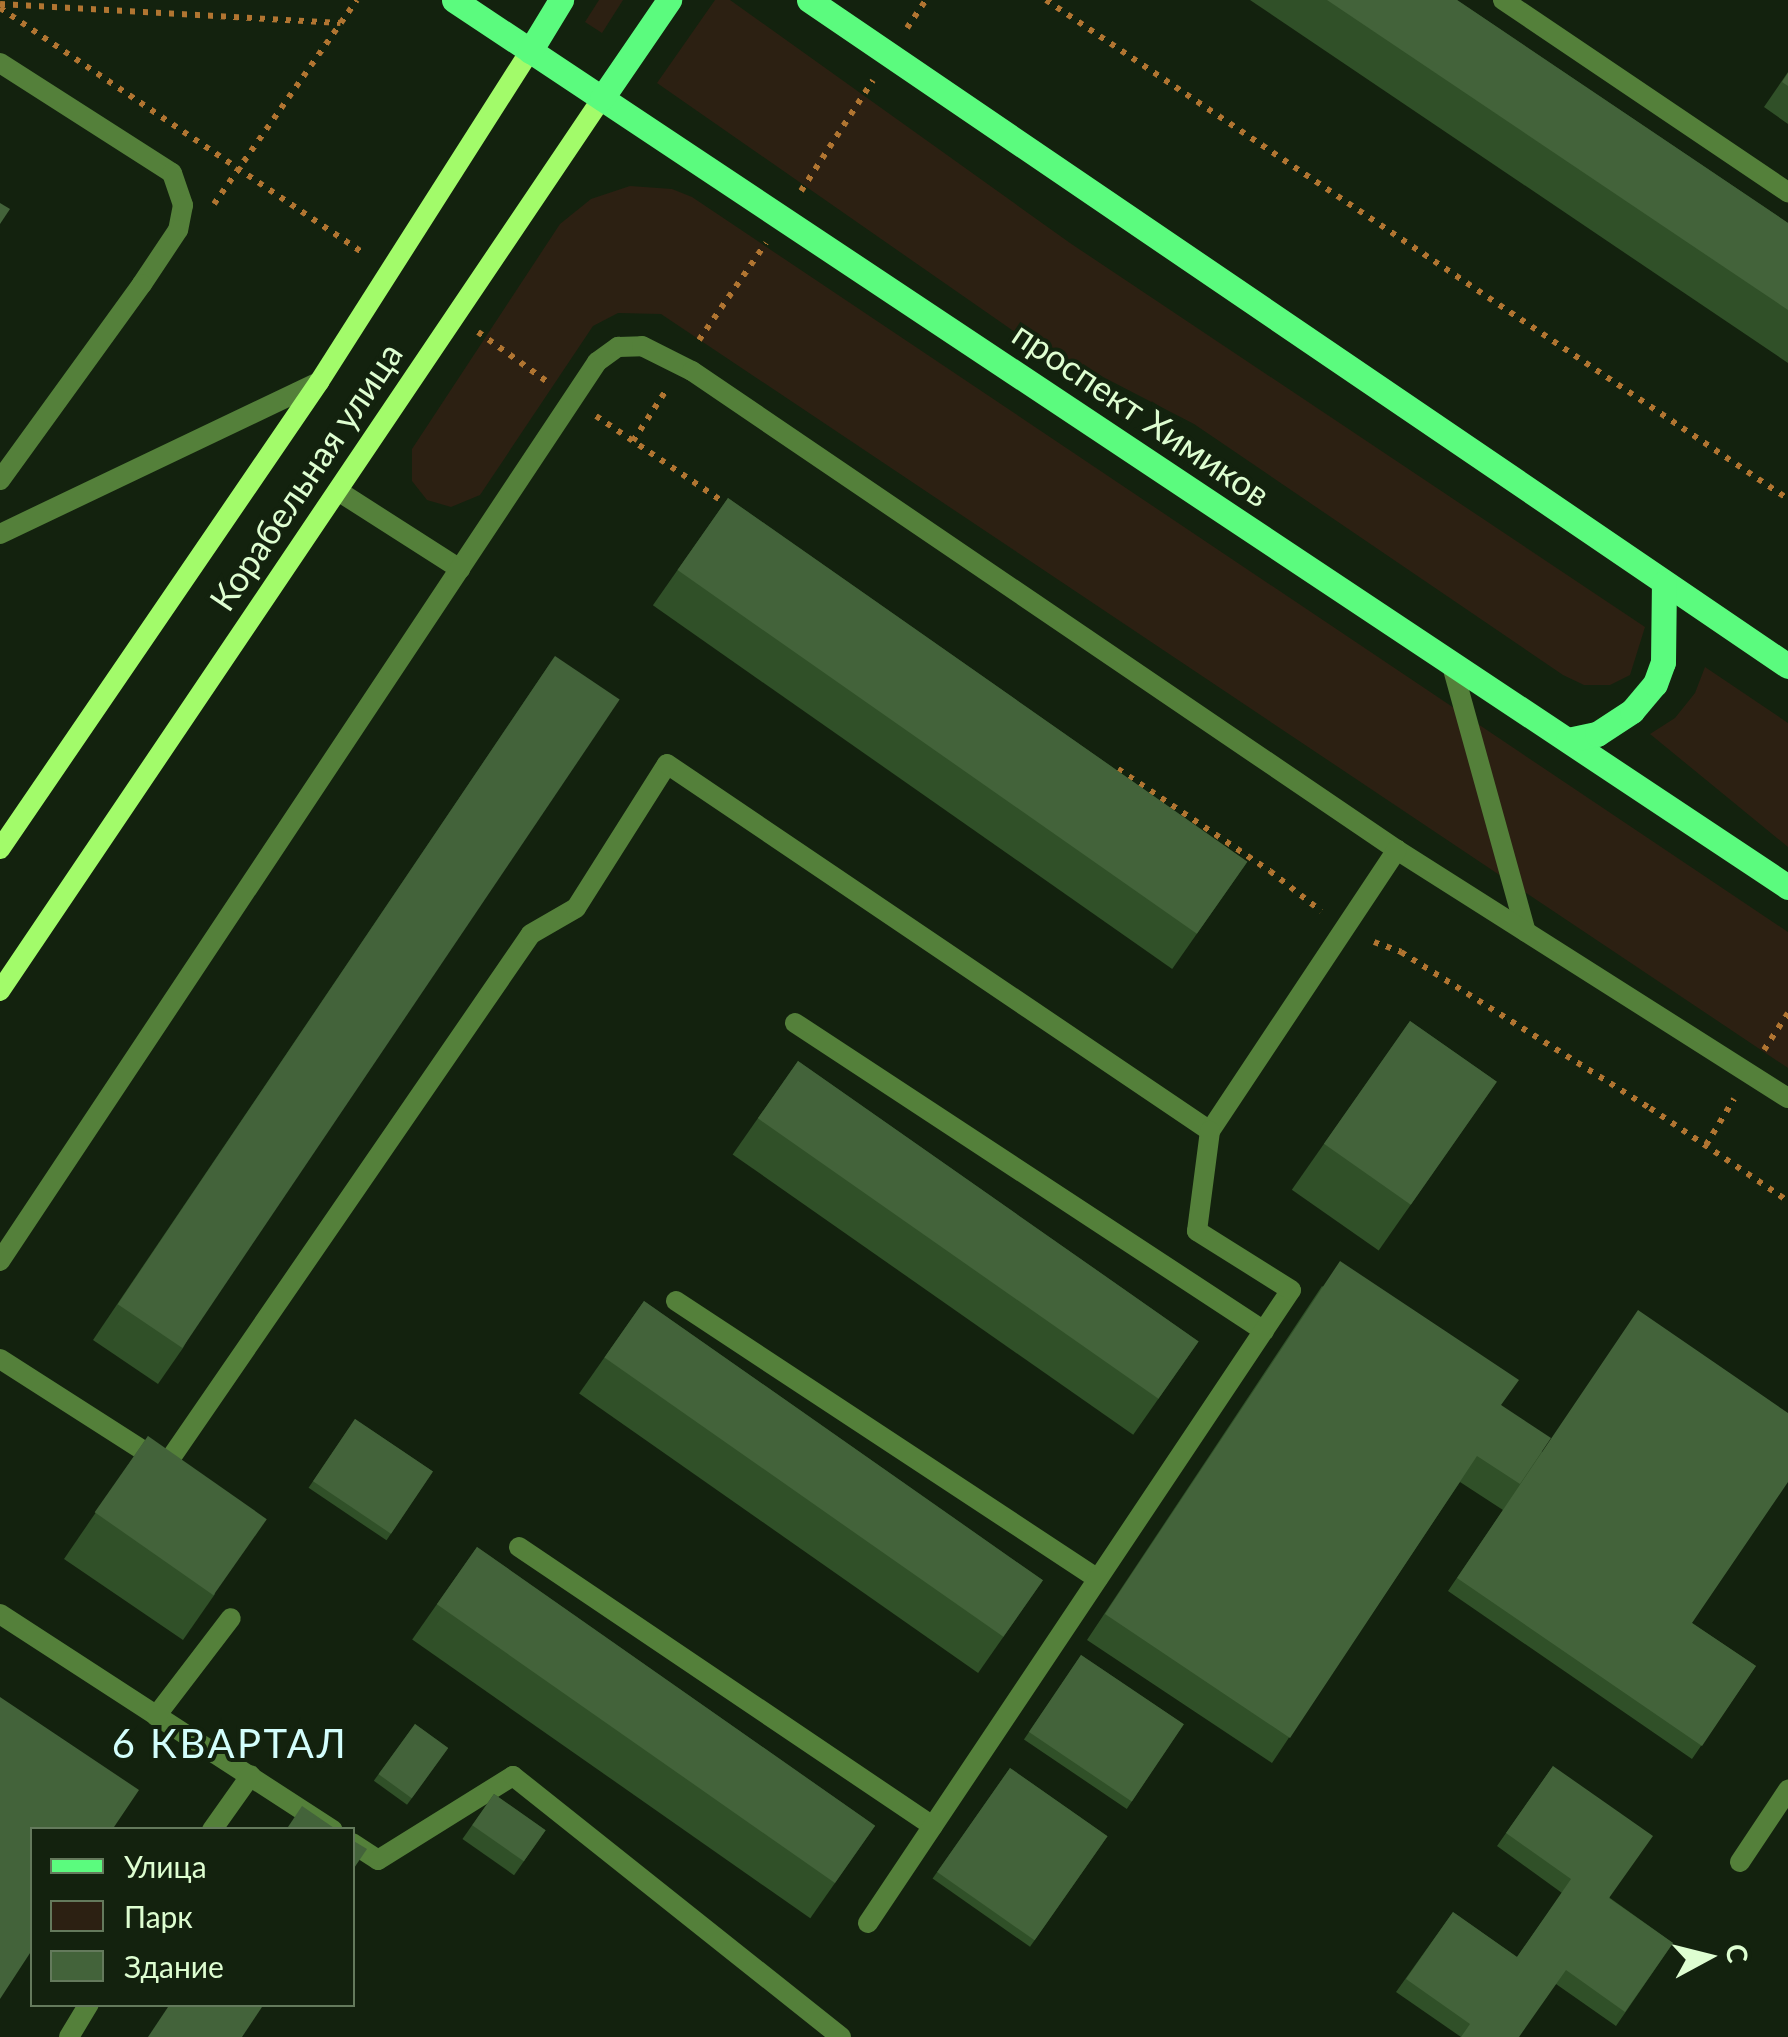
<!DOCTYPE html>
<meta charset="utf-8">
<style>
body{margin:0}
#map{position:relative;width:1788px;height:2037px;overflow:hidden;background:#13220e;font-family:Lato,sans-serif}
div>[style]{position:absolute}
.green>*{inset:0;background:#2c2012}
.path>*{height:6px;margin-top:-3px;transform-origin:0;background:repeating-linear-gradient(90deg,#b17531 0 5px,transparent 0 13px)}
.service>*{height:20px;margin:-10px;padding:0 10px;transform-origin:10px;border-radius:10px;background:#54803a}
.secondary>*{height:20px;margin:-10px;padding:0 10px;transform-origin:10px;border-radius:10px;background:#a2fb6a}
.primary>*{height:25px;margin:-12.5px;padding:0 12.5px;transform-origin:12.5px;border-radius:12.5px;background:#5bfb7e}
.wall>*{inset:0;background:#305028;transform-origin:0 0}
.building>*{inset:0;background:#43633a;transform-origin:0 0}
span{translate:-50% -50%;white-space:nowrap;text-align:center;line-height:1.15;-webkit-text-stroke:8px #13220e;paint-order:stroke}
.street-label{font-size:35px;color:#defed1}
.quarter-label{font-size:40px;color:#d3fefc;letter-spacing:2.5px}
.legend{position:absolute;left:30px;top:1827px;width:325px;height:180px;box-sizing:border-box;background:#13220e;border:2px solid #647a5c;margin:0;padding:12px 18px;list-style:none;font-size:30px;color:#defed1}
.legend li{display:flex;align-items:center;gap:20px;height:50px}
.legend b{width:50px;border:2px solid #647a5c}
.north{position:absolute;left:1658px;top:1907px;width:100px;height:100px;-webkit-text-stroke:8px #13220e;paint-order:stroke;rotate:83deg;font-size:28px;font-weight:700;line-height:40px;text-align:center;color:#defed1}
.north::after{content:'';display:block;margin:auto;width:35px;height:45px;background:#defed1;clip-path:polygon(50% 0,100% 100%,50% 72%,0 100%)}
</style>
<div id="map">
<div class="green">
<i style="clip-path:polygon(599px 0,623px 0,602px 33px,585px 22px)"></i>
<i style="clip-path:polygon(715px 0,730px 0,1070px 243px,1645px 627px,1630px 675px,1610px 685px,1584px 685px,1563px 675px,1194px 424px,1012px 330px,657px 83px)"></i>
<i style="clip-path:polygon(630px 186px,672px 189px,692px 197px,1788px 932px,1788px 1068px,661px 314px,618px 313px,593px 326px,480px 495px,451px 507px,427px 500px,412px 481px,412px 449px,560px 224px,591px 199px)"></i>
<i style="clip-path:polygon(1705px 667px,1788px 723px,1788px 847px,1650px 734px,1675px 718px,1695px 693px)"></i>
</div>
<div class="path">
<i style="left:1046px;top:0;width:894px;rotate:33.92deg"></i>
<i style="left:0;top:4px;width:341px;rotate:3.2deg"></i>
<i style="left:0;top:8px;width:440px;rotate:34deg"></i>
<i style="left:907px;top:28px;width:34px;rotate:-56deg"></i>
<i style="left:801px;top:191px;width:132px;rotate:-57deg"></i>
<i style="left:214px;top:204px;width:249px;rotate:-55deg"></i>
<i style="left:478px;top:332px;width:87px;rotate:35.7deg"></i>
<i style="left:699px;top:340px;width:118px;rotate:-55.4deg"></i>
<i style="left:596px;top:416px;width:163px;rotate:34deg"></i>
<i style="left:633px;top:441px;width:59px;rotate:-56.9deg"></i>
<i style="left:1118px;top:769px;width:183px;rotate:33.9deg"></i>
<i style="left:1270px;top:871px;width:65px;rotate:38.1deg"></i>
<i style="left:1374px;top:942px;width:29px;rotate:20deg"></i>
<i style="left:1401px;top:952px;width:294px;rotate:32.1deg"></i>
<i style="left:1650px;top:1108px;width:166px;rotate:34deg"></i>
<i style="left:1764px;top:1050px;width:44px;rotate:-57deg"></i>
<i style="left:1706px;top:1145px;width:54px;rotate:-58.7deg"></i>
</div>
<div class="service">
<i style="left:1503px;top:0;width:344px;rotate:34deg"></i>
<i style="left:0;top:63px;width:204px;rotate:32.6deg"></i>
<i style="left:172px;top:173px;width:34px;rotate:71deg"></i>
<i style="left:183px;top:205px;width:25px;rotate:101deg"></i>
<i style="left:178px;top:230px;width:65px;rotate:123.7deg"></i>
<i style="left:142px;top:284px;width:242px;rotate:125.9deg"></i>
<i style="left:338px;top:491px;width:145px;rotate:32.6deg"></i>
<i style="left:0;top:534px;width:353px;rotate:-25.5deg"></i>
<i style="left:1451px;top:662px;width:280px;rotate:74.5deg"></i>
<i style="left:795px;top:1023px;width:561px;rotate:33.29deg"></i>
<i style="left:0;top:1261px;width:1079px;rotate:-56.41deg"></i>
<i style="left:597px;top:362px;width:26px;rotate:-36deg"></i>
<i style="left:618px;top:347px;width:24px;rotate:-2deg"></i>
<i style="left:642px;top:346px;width:56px;rotate:26.6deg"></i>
<i style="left:692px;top:371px;width:852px;rotate:34.19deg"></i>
<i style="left:1397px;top:850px;width:463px;rotate:32.4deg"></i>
<i style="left:676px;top:1301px;width:505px;rotate:33.38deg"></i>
<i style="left:0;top:1359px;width:197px;rotate:32.6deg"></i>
<i style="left:166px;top:1465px;width:644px;rotate:-55.5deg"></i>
<i style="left:531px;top:934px;width:52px;rotate:-30deg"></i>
<i style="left:576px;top:908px;width:170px;rotate:-57.7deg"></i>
<i style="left:667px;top:764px;width:655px;rotate:34.05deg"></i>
<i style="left:1210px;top:1131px;width:338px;rotate:-56.4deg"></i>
<i style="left:519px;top:1547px;width:499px;rotate:34deg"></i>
<i style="left:0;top:1614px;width:397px;rotate:33deg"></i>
<i style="left:156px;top:1716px;width:123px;rotate:-52.6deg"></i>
<i style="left:212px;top:1830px;width:67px;rotate:-54.7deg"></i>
<i style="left:352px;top:1843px;width:31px;rotate:33deg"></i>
<i style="left:378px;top:1860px;width:159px;rotate:-31.9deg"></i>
<i style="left:513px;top:1776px;width:419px;rotate:38.5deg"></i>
<i style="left:1740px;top:1862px;width:87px;rotate:-56.3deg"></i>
<i style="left:868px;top:1923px;width:761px;rotate:-56.25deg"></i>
<i style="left:1291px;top:1290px;width:111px;rotate:-147.9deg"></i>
<i style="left:1197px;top:1231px;width:101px;rotate:-82.6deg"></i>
<i style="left:69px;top:2037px;width:39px;rotate:-59deg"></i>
</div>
<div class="secondary">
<i style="left:0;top:849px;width:566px;rotate:-55.66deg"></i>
<i style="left:319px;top:382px;width:393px;rotate:-57.5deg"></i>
<i style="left:0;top:991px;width:1077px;rotate:-56.01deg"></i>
</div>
<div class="primary">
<i style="left:454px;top:0;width:1602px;rotate:33.62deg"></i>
<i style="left:809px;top:0;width:1184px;rotate:34.23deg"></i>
<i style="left:530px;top:51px;width:60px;rotate:-58.7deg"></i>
<i style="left:602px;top:98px;width:119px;rotate:-55.6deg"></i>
<i style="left:1568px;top:740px;width:30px;rotate:-12deg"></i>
<i style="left:1597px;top:734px;width:42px;rotate:-33.3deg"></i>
<i style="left:1632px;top:711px;width:35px;rotate:-50deg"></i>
<i style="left:1655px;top:684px;width:23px;rotate:-70deg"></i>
<i style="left:1663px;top:662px;width:79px;rotate:-89.3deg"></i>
</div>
<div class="wall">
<i style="clip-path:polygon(1250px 0,1457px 0,1788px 223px,1788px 363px)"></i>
<i style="clip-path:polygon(1788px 72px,1788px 124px,1764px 107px)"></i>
<i style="left:728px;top:498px;width:634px;height:131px;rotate:35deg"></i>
<i style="clip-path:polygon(555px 656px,183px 1348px,158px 1384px,93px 1340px)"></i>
<i style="left:1410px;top:1021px;width:106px;height:206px;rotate:35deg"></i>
<i style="left:798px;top:1061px;width:489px;height:114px;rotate:35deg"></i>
<i style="clip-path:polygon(1322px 1286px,1501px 1405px,1692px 1623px,1756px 1666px,1692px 1759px,1448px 1591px,1503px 1510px,1460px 1482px,1272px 1763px,1087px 1640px)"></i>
<i style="left:644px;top:1301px;width:487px;height:113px;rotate:35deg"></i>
<i style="left:355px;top:1419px;width:94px;height:83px;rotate:34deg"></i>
<i style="clip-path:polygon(148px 1436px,215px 1594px,183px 1640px,64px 1559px)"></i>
<i style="left:477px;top:1547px;width:486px;height:113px;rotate:35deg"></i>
<i style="left:1081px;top:1655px;width:124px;height:102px;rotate:34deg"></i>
<i style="left:415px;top:1724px;width:41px;height:70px;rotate:36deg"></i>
<i style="clip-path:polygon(1553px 1766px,1610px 1898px,1673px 1943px,1616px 2026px,1556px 1984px,1461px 2037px,1396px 1992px,1453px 1912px,1517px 1957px,1562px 1893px,1497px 1846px)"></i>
<i style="left:1010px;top:1768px;width:119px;height:135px;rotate:35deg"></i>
<i style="left:494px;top:1794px;width:63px;height:55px;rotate:35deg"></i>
</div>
<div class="building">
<i style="clip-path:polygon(1327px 0,1457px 0,1788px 223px,1788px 310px)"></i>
<i style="clip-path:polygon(1788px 73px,1788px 86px,1782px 82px)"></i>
<i style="clip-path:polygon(0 203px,10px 209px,0 224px)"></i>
<i style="left:728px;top:498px;width:634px;height:88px;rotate:35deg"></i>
<i style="left:555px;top:656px;width:78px;height:782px;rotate:34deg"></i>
<i style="left:1410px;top:1021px;width:106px;height:150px;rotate:35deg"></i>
<i style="left:798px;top:1061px;width:489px;height:70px;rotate:35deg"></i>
<i style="clip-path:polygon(1340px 1261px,1519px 1380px,1501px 1405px,1551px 1438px,1520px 1484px,1477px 1456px,1290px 1738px,1105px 1614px)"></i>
<i style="left:644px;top:1301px;width:487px;height:69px;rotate:35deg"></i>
<i style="clip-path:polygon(1638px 1310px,1788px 1413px,1788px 1482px,1692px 1623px,1756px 1666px,1702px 1746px,1457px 1578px)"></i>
<i style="left:355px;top:1419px;width:94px;height:75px;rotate:34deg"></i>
<i style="left:148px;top:1436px;width:145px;height:93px;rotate:35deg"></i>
<i style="left:477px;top:1547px;width:486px;height:70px;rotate:35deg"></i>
<i style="left:1081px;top:1655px;width:124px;height:93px;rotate:34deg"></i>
<i style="clip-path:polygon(0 1697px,139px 1790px,112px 1830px,32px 1830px,32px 1950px,0 1999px)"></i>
<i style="left:415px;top:1724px;width:41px;height:62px;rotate:36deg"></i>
<i style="clip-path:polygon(1553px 1766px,1653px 1836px,1609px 1898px,1673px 1943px,1625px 2012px,1566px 1970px,1519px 2037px,1461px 2037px,1470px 2024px,1406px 1979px,1453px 1912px,1517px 1957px,1571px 1879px,1506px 1833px)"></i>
<i style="left:1010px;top:1768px;width:119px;height:127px;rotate:35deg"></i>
<i style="left:494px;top:1794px;width:63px;height:38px;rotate:35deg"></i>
<i style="clip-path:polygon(302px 1806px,337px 1830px,286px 1830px)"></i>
<i style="clip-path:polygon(352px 1840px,367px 1849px,352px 1871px)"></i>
<i style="clip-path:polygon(170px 2004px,264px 2004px,242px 2037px,148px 2037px)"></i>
</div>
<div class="street-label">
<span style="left:1142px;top:413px;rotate:34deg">проспект Химиков</span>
<span style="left:305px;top:476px;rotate:-56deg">Корабельная улица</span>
</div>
<div class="quarter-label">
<span style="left:230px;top:1743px">6 КВАРТАЛ</span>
</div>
<ul class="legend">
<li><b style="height:12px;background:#5bfb7e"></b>Улица</li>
<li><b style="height:28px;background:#2c2012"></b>Парк</li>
<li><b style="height:28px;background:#43633a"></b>Здание</li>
</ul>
<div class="north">С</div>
</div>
